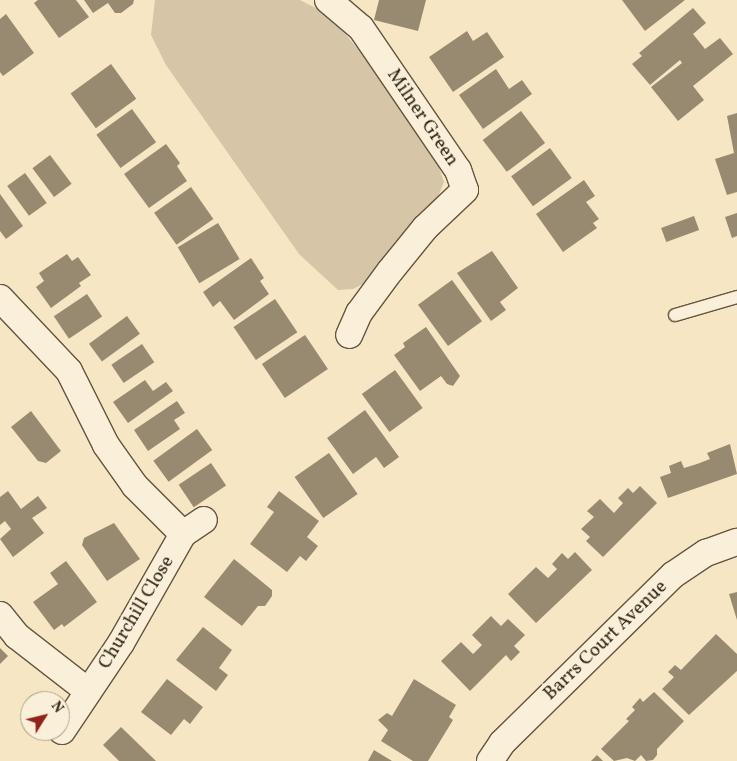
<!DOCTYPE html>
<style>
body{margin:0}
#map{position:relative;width:737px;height:761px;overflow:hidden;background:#f7e6c4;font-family:Vollkorn,serif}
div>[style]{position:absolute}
.green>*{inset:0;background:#d6c5a6}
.building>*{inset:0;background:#988a70;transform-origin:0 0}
.roads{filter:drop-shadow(1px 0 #635642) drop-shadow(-1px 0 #635642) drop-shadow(0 1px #635642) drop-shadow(0 -1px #635642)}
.service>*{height:12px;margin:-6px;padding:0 6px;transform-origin:6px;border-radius:6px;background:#faefd9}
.minor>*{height:26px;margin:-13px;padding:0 13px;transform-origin:13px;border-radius:13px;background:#faefd9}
span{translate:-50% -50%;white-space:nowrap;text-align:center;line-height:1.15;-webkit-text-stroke:5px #faefd9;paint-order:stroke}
.street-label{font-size:19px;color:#322616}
.north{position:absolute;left:20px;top:691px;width:50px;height:50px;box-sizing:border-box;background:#faefd9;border:1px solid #aa9f8b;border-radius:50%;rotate:54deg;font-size:14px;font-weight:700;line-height:20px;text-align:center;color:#322616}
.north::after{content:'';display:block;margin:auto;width:18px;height:22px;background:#8f2418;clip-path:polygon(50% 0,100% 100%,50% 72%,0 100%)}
</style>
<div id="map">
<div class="green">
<i style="clip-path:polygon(155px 0,300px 0,329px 15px,358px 49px,436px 158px,444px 182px,438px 197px,395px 242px,365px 283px,353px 289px,338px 290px,299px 254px,166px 65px,151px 35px)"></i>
</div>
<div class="building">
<i style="clip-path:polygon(38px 0,76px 0,89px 17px,59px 38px,34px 3px)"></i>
<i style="clip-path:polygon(84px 0,134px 0,133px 4px,121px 13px,115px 13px,108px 3px,93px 13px)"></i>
<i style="clip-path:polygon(379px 0,426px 0,418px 31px,374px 20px)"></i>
<i style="clip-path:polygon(622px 0,685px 0,645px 31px)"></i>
<i style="clip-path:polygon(693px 8px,706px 23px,693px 34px,705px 49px,720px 38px,733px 54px,693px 86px,704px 100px,678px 121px,651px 87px,682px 63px,680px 60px,650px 85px,632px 64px,642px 56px,639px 53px)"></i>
<i style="clip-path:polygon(6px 14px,34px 53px,3px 76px,0 72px,0 19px)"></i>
<i style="clip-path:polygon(467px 31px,473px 41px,487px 32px,504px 57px,453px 92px,429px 57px)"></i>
<i style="left:111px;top:64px;width:43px;height:50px;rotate:54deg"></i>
<i style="clip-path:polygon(496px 69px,509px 89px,522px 80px,532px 94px,483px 129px,459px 95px)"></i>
<i style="left:132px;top:109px;width:41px;height:44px;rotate:54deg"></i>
<i style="left:521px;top:111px;width:40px;height:48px;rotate:53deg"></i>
<i style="clip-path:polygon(737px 113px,737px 192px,727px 195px,715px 159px,734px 153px,727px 116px)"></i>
<i style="clip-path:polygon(166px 144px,180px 163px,177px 166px,187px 181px,149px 208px,124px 174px)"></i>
<i style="left:550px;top:148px;width:37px;height:48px;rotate:54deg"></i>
<i style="left:50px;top:155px;width:36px;height:22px;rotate:53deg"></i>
<i style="left:25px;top:173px;width:37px;height:22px;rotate:54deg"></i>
<i style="clip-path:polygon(584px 180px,595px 196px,586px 202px,599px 219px,593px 223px,597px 228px,563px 252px,536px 214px)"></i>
<i style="left:191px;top:187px;width:39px;height:45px;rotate:55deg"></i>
<i style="clip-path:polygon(0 194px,23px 226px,6px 239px,0 231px)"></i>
<i style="clip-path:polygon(737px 213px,737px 236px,732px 238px,725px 217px)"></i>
<i style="left:694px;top:216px;width:15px;height:35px;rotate:70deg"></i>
<i style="left:218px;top:223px;width:42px;height:47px;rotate:59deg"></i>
<i style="clip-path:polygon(492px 251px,518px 288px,500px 302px,506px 310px,491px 321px,457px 273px)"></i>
<i style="clip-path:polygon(67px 254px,72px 261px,78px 257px,91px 275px,79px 283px,81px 286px,51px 308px,36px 287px,44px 281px,39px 273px)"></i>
<i style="clip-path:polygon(251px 258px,264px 278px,260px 281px,269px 294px,234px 320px,220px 301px,213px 307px,203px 292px)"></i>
<i style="left:452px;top:280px;width:51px;height:42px;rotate:54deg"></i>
<i style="left:87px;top:294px;width:27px;height:40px;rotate:56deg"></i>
<i style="left:275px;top:299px;width:40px;height:50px;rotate:56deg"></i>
<i style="left:127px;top:316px;width:22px;height:47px;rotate:54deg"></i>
<i style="clip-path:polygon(426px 327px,460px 376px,453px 386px,447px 384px,441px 376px,420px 391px,394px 355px,405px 347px,403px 343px)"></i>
<i style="left:305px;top:335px;width:41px;height:52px;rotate:56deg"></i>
<i style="left:142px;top:344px;width:22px;height:37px;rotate:56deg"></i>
<i style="left:395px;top:370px;width:47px;height:41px;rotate:54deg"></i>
<i style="clip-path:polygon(145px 380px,153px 391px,166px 382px,173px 391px,128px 423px,113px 402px)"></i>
<i style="clip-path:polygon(177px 401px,185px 413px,174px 420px,180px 429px,148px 451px,134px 430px)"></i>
<i style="clip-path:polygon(365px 410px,399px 457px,384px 468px,376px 457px,353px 474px,327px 438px)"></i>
<i style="clip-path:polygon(31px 411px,61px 451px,46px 463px,38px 461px,11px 427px)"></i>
<i style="left:197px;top:429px;width:26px;height:54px;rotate:54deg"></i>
<i style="clip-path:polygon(730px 444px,737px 474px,668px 498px,660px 477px,671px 473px,669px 466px,681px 461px,684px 468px,697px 464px,710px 459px,707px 453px)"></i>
<i style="left:329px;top:453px;width:50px;height:42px;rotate:55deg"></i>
<i style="left:211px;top:463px;width:27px;height:39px;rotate:56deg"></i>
<i style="clip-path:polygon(640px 486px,657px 503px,603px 557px,586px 541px,590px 537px,581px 529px,594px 517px,587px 511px,600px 499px,614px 513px,623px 503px,618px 498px,628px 488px,633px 493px)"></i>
<i style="clip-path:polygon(8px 491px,21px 509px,38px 496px,47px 508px,32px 518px,44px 533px,13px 557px,0 539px,11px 529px,5px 521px,0 525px,0 497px)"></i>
<i style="clip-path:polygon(279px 491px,319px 521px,307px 537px,318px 546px,306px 561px,300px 556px,287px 572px,250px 544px,274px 512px,267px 507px)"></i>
<i style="clip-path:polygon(114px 523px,140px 559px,107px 581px,82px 545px,84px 538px)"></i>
<i style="clip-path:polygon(575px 552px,592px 570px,536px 623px,508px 594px,536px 567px,548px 578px,557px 569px,552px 564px,562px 553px,568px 559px)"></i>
<i style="clip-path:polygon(234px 559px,272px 590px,272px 596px,265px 606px,258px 606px,242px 626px,204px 597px)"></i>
<i style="clip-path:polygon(66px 561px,97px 602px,64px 627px,62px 624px,54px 630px,33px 602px,58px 584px,50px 573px)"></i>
<i style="clip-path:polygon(737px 592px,737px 620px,729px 594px)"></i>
<i style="clip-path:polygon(491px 616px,501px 626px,508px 619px,525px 635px,514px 646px,520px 652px,511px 661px,506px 655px,470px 691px,441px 661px,461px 642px,473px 654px,482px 645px,472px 635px)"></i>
<i style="clip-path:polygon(203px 627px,232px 650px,219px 668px,228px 675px,216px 691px,176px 660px)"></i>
<i style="clip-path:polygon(716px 634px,737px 654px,737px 671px,689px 715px,662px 689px,674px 677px,668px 672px,675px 665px,681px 670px)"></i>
<i style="clip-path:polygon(0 648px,8px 656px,0 664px)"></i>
<i style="clip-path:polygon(167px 679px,203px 707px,190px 724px,184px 719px,171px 735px,141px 712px)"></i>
<i style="clip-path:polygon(414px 679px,456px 705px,449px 717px,453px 720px,428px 761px,413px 761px,381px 741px,388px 730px,378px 720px,387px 713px,392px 716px)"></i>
<i style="clip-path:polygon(654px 692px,684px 721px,657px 749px,657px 755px,653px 760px,646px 761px,641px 755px,635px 761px,627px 758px,614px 761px,601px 749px,629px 721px,626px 719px,635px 710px,632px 707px,640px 698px,643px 702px)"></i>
<i style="clip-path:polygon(121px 727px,156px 761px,119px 761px,103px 745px)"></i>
<i style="clip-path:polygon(374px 750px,392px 761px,368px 761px)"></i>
<i style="clip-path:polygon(597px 755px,603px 761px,591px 761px)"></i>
</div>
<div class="roads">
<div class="service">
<i style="left:675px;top:315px;width:65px;rotate:-16.2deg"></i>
</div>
<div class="minor">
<i style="left:328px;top:0;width:43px;rotate:40.3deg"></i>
<i style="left:361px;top:28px;width:172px;rotate:55.7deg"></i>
<i style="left:458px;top:170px;width:21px;rotate:71deg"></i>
<i style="left:465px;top:190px;width:55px;rotate:136.5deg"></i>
<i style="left:425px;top:228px;width:55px;rotate:129.1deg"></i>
<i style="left:390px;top:271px;width:52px;rotate:126.4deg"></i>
<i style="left:359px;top:313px;width:24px;rotate:114deg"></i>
<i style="left:0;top:298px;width:100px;rotate:46.6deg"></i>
<i style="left:69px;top:371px;width:83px;rotate:63.4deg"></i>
<i style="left:106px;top:445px;width:50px;rotate:54.7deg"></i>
<i style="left:135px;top:486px;width:68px;rotate:45deg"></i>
<i style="left:0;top:615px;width:27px;rotate:51deg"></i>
<i style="left:17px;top:636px;width:90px;rotate:37.8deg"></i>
<i style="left:62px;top:731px;width:106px;rotate:-56.2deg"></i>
<i style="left:121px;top:643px;width:125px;rotate:-60.4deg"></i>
<i style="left:183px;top:534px;width:25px;rotate:-34deg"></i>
<i style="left:490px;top:761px;width:22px;rotate:-56deg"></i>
<i style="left:502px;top:743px;width:240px;rotate:-44.5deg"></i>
<i style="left:673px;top:575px;width:40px;rotate:-34deg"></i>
<i style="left:706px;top:553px;width:33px;rotate:-20deg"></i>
</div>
</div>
<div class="street-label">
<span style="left:422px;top:118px;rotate:56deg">Milner Green</span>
<span style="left:137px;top:613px;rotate:-59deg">Churchill Close</span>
<span style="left:606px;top:641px;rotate:-44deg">Barrs Court Avenue</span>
</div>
<div class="north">N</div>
</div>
